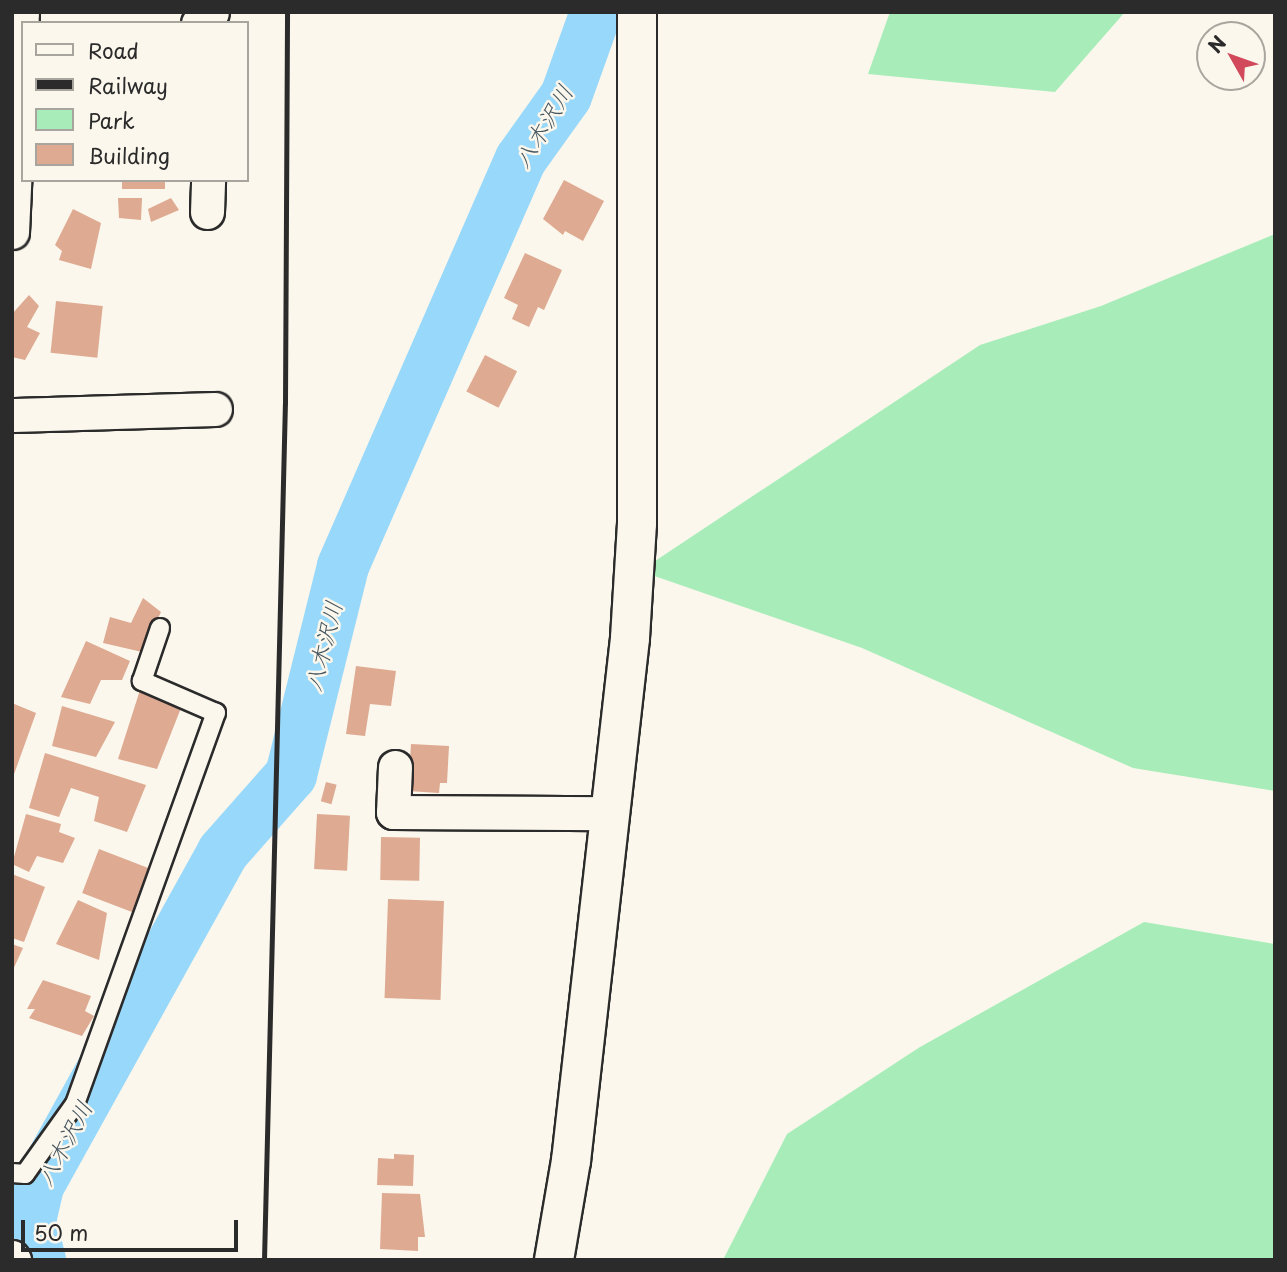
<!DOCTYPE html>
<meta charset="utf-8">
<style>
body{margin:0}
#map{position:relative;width:1287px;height:1272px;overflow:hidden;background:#fbf7ec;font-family:"Playpen Sans","Klee One",sans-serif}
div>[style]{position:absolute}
.green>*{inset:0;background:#a8edb9}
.river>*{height:52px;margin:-26px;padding:0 26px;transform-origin:26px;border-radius:26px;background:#98d8fa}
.building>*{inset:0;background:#deaa92;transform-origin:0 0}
.roads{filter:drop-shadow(2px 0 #2b2b2b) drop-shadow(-2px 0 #2b2b2b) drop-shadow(0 2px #2b2b2b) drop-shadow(0 -2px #2b2b2b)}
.service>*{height:18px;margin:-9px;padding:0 9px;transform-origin:9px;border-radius:9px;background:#fbf7ec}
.minor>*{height:33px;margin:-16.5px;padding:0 16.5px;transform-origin:16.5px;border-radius:16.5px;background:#fbf7ec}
.tertiary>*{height:38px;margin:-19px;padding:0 19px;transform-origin:19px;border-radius:19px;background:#fbf7ec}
.rail>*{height:5px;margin:-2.5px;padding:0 2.5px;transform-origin:2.5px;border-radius:2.5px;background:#2b2b2b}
span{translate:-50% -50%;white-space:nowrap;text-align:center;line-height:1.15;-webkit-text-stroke:5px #fbf7ec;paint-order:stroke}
.water-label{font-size:23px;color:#46565f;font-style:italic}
.frame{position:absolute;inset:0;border:14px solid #2b2b2b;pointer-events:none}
.legend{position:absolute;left:21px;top:21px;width:228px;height:161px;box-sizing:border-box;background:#fbf7ec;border:2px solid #a8a59f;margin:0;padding:9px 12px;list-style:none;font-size:21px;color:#2b2b2b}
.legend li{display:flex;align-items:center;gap:14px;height:35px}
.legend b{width:35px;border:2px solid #a8a59f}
.north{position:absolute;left:1196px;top:21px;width:70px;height:70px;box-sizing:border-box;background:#fbf7ec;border:2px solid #a8a59f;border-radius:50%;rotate:310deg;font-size:19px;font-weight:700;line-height:28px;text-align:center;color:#2b2b2b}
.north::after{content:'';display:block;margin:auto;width:24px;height:32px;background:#d1495b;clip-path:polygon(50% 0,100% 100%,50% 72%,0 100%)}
.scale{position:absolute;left:21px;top:1220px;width:217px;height:32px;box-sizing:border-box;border:4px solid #2b2b2b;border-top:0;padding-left:9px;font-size:21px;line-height:24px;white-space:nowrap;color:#2b2b2b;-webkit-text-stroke:5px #fbf7ec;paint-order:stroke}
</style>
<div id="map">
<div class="green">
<i style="clip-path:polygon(890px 12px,1125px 12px,1055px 92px,868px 74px)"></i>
<i style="clip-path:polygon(1275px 234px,1275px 791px,1133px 768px,862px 648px,640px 571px,980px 345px,1101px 306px)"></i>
<i style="clip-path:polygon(1144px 922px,1275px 944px,1275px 1260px,723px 1260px,787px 1134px,920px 1047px)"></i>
</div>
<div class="river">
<i style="left:40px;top:1260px;width:40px;rotate:-104.4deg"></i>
<i style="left:30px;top:1221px;width:36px;rotate:-77deg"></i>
<i style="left:38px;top:1186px;width:382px;rotate:-61deg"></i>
<i style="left:223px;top:852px;width:103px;rotate:-48.6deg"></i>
<i style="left:291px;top:775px;width:215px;rotate:-76deg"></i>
<i style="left:343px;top:566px;width:444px;rotate:-66.4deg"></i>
<i style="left:521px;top:159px;width:77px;rotate:-54.5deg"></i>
<i style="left:566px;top:96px;width:89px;rotate:-70.3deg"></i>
</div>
<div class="building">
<i style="left:122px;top:180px;width:43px;height:9px"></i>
<i style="clip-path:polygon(564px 180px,604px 201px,583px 241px,565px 231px,563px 235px,543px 219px)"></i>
<i style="clip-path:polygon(118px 198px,142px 198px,141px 220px,119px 218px)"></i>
<i style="clip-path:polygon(171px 198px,179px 210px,151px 222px,148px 209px)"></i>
<i style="clip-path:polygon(73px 209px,101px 223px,91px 269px,59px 260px,62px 251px,55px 245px)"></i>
<i style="clip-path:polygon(525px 253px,562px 270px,544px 310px,538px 307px,529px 327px,512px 319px,518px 305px,504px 298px)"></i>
<i style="clip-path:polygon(29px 295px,39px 306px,27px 327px,40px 333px,25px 360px,12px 357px,12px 314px)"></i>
<i style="left:56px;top:301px;width:47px;height:52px;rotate:6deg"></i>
<i style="left:485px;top:355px;width:36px;height:41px;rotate:27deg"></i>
<i style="clip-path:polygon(143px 598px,161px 612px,142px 652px,103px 643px,110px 617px,131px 623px)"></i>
<i style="clip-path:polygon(86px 641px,130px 661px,122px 680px,101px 680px,90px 704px,61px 697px)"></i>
<i style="clip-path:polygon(356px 666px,396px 671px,391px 706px,370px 704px,365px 736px,346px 734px)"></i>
<i style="clip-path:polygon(140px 690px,181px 708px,157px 769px,118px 759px)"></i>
<i style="clip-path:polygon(12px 703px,36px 713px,13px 777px,12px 777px)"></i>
<i style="clip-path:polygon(62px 706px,115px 722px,96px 757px,52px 746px)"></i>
<i style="clip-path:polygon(411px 744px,449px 746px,447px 783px,440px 783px,439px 793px,408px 791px)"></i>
<i style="clip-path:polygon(45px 753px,146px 785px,127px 832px,94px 821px,99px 797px,71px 788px,59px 817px,29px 808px)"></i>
<i style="left:326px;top:782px;width:11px;height:20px;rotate:15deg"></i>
<i style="clip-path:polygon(26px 814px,61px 824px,59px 832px,75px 838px,63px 863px,37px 856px,29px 872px,12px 864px)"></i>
<i style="left:317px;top:814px;width:33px;height:55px;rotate:3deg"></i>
<i style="left:381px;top:837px;width:39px;height:43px;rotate:1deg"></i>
<i style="left:99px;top:849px;width:59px;height:47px;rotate:21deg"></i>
<i style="clip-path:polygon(12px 874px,45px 887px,24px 942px,12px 938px)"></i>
<i style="left:388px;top:899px;width:56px;height:99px;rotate:2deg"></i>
<i style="clip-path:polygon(78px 900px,107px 913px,99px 960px,56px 944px)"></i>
<i style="clip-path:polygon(12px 944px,23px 948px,12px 972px)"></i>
<i style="clip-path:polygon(43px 980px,91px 996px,85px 1011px,94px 1016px,82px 1036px,29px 1018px,35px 1009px,27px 1009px)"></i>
<i style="clip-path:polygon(394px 1154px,414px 1155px,413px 1186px,377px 1185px,378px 1158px,394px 1159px)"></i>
<i style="clip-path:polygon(382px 1193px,420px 1194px,425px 1237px,418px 1237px,418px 1251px,380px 1249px)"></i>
</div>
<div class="roads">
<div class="service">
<i style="left:12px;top:1173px;width:13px;rotate:4deg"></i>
<i style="left:25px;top:1174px;width:86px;rotate:-54.5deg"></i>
<i style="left:75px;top:1104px;width:416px;rotate:-70.2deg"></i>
<i style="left:216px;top:713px;width:81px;rotate:-156.6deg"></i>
<i style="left:142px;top:681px;width:56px;rotate:-71.2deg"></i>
</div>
<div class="minor">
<i style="left:198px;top:23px;width:17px;rotate:-36deg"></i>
<i style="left:207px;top:212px;width:32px;rotate:-88deg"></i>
<i style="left:12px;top:232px;width:220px;rotate:-87.4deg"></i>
<i style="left:12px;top:415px;width:203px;rotate:-1.7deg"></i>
<i style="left:395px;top:767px;width:45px;rotate:92.5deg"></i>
<i style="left:393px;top:812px;width:217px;rotate:0.3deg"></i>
<i style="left:12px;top:1257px;width:4px;rotate:56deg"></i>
</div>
<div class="tertiary">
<i style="left:554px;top:1260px;width:100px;rotate:-80.3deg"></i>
<i style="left:571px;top:1161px;width:526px;rotate:-83.56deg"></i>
<i style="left:630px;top:638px;width:114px;rotate:-86.5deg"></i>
<i style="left:637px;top:524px;width:512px;rotate:-90deg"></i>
</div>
</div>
<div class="rail">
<i style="left:264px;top:1260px;width:857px;rotate:-88.6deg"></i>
<i style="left:285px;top:403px;width:391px;rotate:-89.7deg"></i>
</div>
<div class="water-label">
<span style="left:543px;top:126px;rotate:-59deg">八木沢川</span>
<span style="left:323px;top:646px;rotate:-76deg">八木沢川</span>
<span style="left:64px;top:1143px;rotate:-62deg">八木沢川</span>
</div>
<div class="frame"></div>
<ul class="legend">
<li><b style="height:9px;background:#fbf7ec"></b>Road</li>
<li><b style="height:9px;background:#2b2b2b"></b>Railway</li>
<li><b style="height:19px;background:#a8edb9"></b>Park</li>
<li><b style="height:19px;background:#deaa92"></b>Building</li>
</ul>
<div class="north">N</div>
<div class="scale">50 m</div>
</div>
